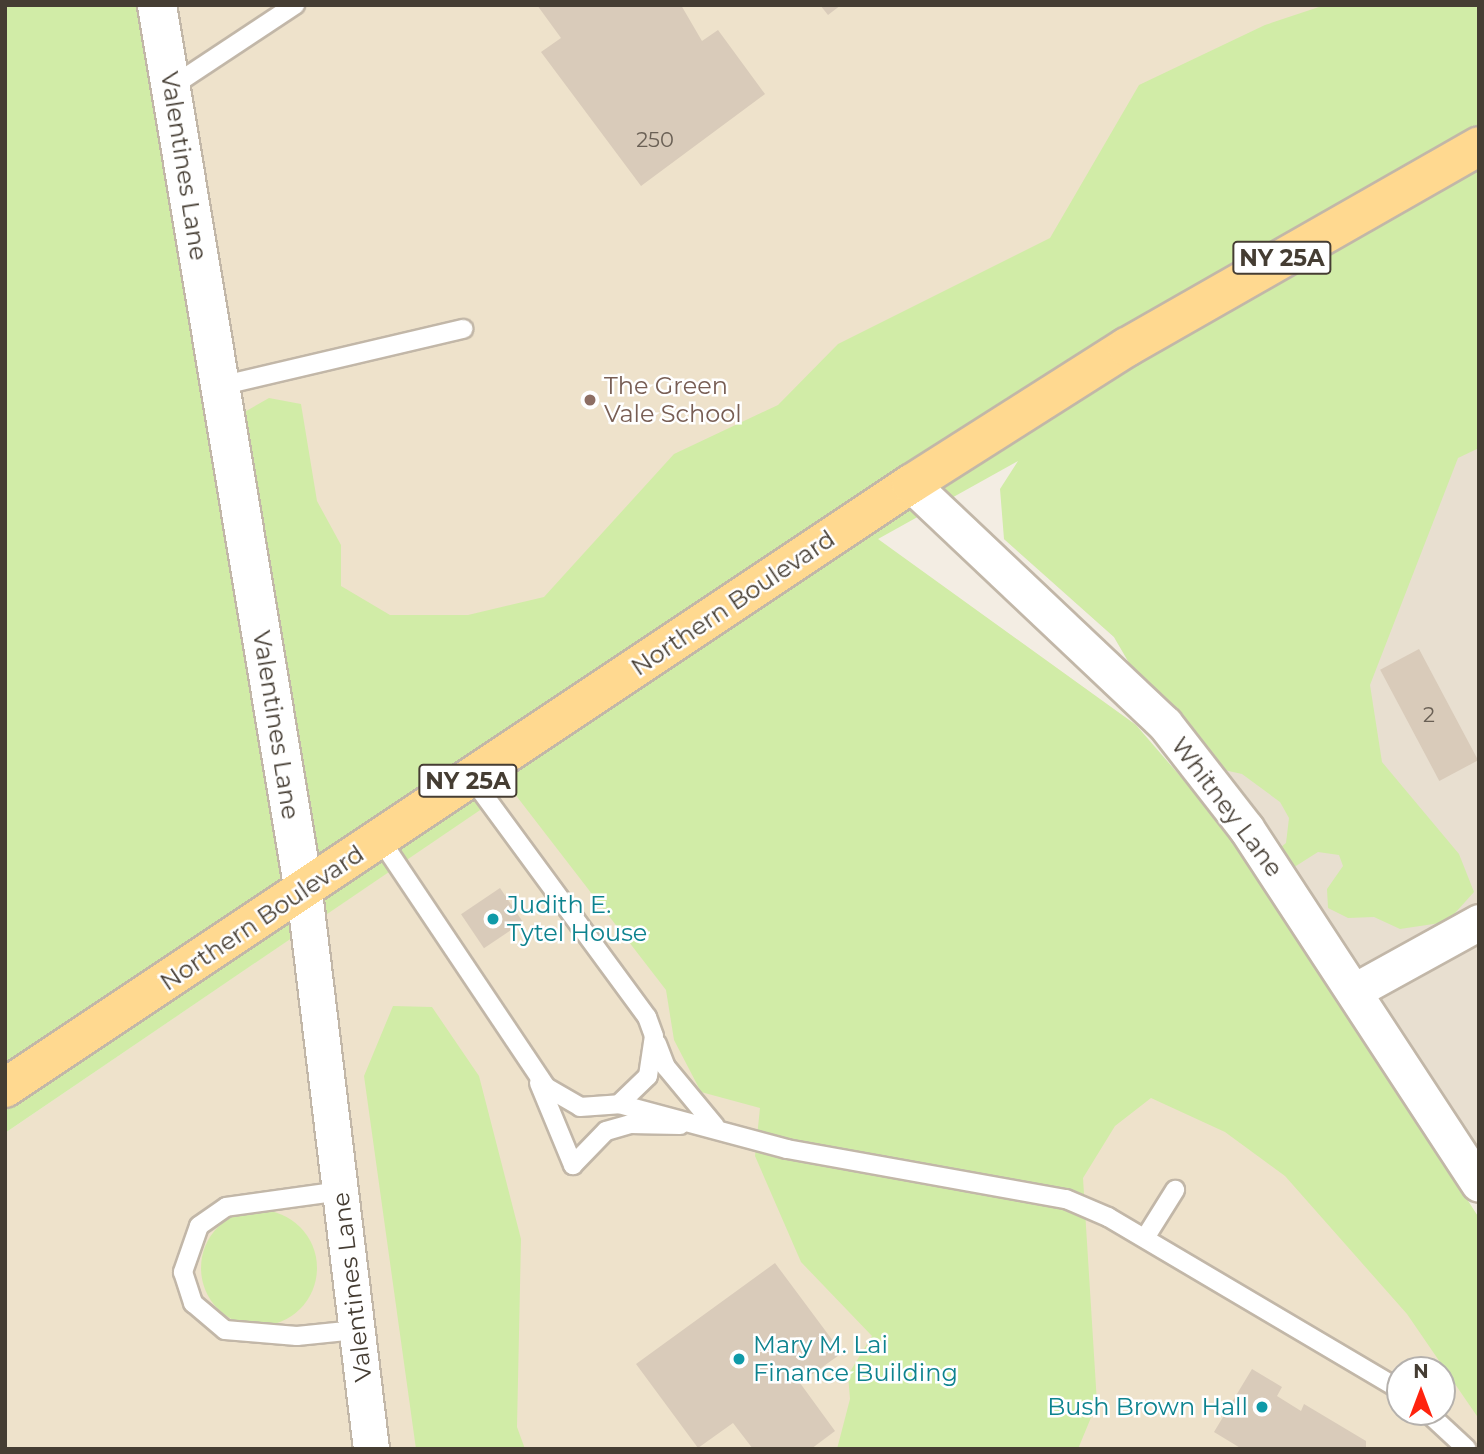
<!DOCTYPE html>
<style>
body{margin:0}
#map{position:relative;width:1484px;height:1454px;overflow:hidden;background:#f3ede3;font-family:Montserrat,sans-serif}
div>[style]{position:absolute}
.residential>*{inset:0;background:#e8dfd0}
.education>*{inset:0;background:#eee2cb}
.green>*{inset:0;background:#d1eca7}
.round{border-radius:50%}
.building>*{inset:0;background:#d9cbba;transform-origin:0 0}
.roads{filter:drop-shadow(2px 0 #c2b7a8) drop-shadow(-2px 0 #c2b7a8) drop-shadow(0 2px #c2b7a8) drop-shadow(0 -2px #c2b7a8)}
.service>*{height:18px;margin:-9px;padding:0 9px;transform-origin:9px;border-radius:9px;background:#fff}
.minor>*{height:35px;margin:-17.5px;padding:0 17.5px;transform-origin:17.5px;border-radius:17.5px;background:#fff}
.tertiary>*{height:38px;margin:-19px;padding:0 19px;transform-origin:19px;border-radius:19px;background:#fff}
.primary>*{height:38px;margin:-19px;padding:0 19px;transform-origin:19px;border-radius:19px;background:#ffd990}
.dots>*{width:19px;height:19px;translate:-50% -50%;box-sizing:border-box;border:4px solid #fff;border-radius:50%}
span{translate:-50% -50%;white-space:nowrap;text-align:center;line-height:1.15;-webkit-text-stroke:5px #fff;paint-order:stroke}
.number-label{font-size:21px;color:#6a6055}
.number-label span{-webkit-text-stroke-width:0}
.shield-label span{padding:2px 5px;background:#fff;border:2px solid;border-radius:5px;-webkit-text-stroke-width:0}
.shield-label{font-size:23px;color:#453d33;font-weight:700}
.street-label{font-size:24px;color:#453d33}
.education-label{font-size:24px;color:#785e54}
.left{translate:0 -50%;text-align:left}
.culture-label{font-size:24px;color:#0d838f}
.right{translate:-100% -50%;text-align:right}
.frame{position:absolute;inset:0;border:7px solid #453d33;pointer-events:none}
.north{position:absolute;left:1386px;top:1356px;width:70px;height:70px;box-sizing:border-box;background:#fff;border:2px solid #b5b1ad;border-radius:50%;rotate:0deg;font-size:19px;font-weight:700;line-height:28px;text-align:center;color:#453d33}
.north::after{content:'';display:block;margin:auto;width:24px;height:32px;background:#ff230e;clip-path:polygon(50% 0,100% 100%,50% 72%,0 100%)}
</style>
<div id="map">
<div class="residential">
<i style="clip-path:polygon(1479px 146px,1479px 1169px,1224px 770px,1135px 673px,1114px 637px,1004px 539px,1039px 402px)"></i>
</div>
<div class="education">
<i style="clip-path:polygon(157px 5px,1479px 5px,313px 766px)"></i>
<i style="clip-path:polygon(evenodd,877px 539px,1136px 725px,1479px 1218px,1479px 1449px,5px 1449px,5px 1133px,877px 539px,1400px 1370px,1442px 1370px,1442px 1412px,1400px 1412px,1400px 1370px)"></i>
</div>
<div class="green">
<i style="clip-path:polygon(5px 5px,157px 5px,241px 414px,269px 398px,301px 404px,317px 501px,341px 545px,341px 586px,390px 615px,468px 615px,544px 597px,674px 454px,778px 405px,838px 344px,1050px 238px,1139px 85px,1265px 25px,1325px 5px,1479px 5px,1479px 448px,1458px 458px,1370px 685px,1382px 762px,1459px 854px,1474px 892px,1447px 922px,1400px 929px,1374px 917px,1348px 918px,1328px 908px,1327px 889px,1343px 866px,1339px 855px,1318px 852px,1288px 871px,1276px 851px,1286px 843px,1289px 818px,1280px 802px,1242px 774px,1224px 770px,1135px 673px,1114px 637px,1004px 539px,1000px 489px,1018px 461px,878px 539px,1136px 725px,1251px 858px,1479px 1218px,1479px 1419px,1407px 1314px,1285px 1176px,1225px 1132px,1151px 1098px,1115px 1126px,1083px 1178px,1097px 1403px,1078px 1449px,837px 1449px,850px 1399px,848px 1375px,872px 1336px,801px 1262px,755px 1156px,760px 1108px,701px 1092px,674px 1040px,666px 990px,511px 789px,5px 1133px)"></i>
<i style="clip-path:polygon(393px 1006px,432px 1007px,479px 1076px,521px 1239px,517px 1427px,525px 1449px,416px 1449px,364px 1076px)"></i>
<i class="round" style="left:201px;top:1210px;width:116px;height:116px"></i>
</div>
<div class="building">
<i style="clip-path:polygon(537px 5px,681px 5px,702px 41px,718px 30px,765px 94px,641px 186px,541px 52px,561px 38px)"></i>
<i style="clip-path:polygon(820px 5px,841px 5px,828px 15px)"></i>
<i style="left:1419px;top:649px;width:126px;height:44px;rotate:62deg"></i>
<i style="left:500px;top:888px;width:41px;height:47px;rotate:56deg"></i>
<i style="clip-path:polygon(775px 1263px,842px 1353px,800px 1383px,835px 1431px,811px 1449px,753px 1449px,733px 1423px,698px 1448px,636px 1364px)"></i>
<i style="clip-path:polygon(1252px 1369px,1282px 1387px,1277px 1396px,1301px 1411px,1304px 1404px,1366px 1441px,1366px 1449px,1242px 1449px,1214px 1432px)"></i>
</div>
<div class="roads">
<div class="service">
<i style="left:171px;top:87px;width:149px;rotate:-33.5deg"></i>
<i style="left:220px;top:386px;width:250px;rotate:-13.2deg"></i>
<i style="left:380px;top:839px;width:298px;rotate:56.2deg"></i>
<i style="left:546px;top:1087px;width:39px;rotate:30deg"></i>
<i style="left:580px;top:1107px;width:39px;rotate:-4deg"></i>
<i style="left:619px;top:1104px;width:40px;rotate:-44deg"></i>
<i style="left:648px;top:1076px;width:40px;rotate:-81.5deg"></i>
<i style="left:654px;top:1036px;width:20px;rotate:-110deg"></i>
<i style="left:647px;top:1017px;width:295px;rotate:-126.3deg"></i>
<i style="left:657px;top:1044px;width:25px;rotate:69deg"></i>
<i style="left:666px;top:1067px;width:77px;rotate:50.3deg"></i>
<i style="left:539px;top:1083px;width:89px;rotate:67.5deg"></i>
<i style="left:619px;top:1104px;width:174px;rotate:15deg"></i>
<i style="left:787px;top:1149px;width:283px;rotate:10.2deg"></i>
<i style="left:1066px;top:1199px;width:46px;rotate:23.2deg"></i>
<i style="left:1108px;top:1217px;width:339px;rotate:30.6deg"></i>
<i style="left:573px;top:1165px;width:47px;rotate:-45.9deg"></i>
<i style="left:606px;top:1131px;width:25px;rotate:-16deg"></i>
<i style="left:630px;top:1124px;width:50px;rotate:1.1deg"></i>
<i style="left:341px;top:1191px;width:116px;rotate:172.1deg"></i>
<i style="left:226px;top:1207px;width:33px;rotate:145deg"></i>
<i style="left:199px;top:1226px;width:49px;rotate:109.2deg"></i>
<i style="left:183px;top:1272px;width:33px;rotate:72deg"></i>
<i style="left:193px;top:1303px;width:42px;rotate:40.2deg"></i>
<i style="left:225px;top:1330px;width:72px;rotate:4.8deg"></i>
<i style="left:297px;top:1336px;width:59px;rotate:-5.8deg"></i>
<i style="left:1145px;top:1238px;width:57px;rotate:-58deg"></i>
<i style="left:1427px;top:1412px;width:54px;rotate:42.8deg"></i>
</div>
<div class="minor">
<i style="left:911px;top:484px;width:349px;rotate:43.4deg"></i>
<i style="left:1165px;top:724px;width:132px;rotate:52.1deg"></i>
<i style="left:1246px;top:828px;width:425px;rotate:56.8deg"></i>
<i style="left:304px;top:892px;width:561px;rotate:83.14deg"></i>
<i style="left:1356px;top:990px;width:141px;rotate:-28.9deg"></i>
</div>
<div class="tertiary">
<i style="left:157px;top:5px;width:899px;rotate:80.59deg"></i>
</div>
<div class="primary">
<i style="left:5px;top:1088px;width:1089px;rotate:-33.69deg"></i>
<i style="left:911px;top:484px;width:256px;rotate:-32.4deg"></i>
<i style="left:1127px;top:347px;width:405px;rotate:-29.7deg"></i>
</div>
</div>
<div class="dots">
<i style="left:590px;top:400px;background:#8d6e63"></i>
<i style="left:493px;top:919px;background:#0f9aa8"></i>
<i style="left:739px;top:1359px;background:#0f9aa8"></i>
<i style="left:1262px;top:1407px;background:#0f9aa8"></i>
</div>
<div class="number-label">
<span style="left:655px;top:140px">250</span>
<span style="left:1429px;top:715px">2</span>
</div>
<div class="shield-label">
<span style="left:1282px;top:258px">NY 25A</span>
<span style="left:468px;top:781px">NY 25A</span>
</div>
<div class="street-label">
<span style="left:184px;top:166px;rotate:81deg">Valentines Lane</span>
<span style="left:733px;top:603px;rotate:-34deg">Northern Boulevard</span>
<span style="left:276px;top:725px;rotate:81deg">Valentines Lane</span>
<span style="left:1227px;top:807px;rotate:53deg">Whitney Lane</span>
<span style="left:262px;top:918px;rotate:-34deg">Northern Boulevard</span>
<span style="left:352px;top:1287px;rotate:-97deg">Valentines Lane</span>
</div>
<div class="education-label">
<span class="left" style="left:604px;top:400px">The Green<br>Vale School</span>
</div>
<div class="culture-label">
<span class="left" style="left:507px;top:919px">Judith E.<br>Tytel House</span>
<span class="left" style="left:753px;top:1359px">Mary M. Lai<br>Finance Building</span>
<span class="right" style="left:1248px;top:1407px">Bush Brown Hall</span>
</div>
<div class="frame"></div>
<div class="north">N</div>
</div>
